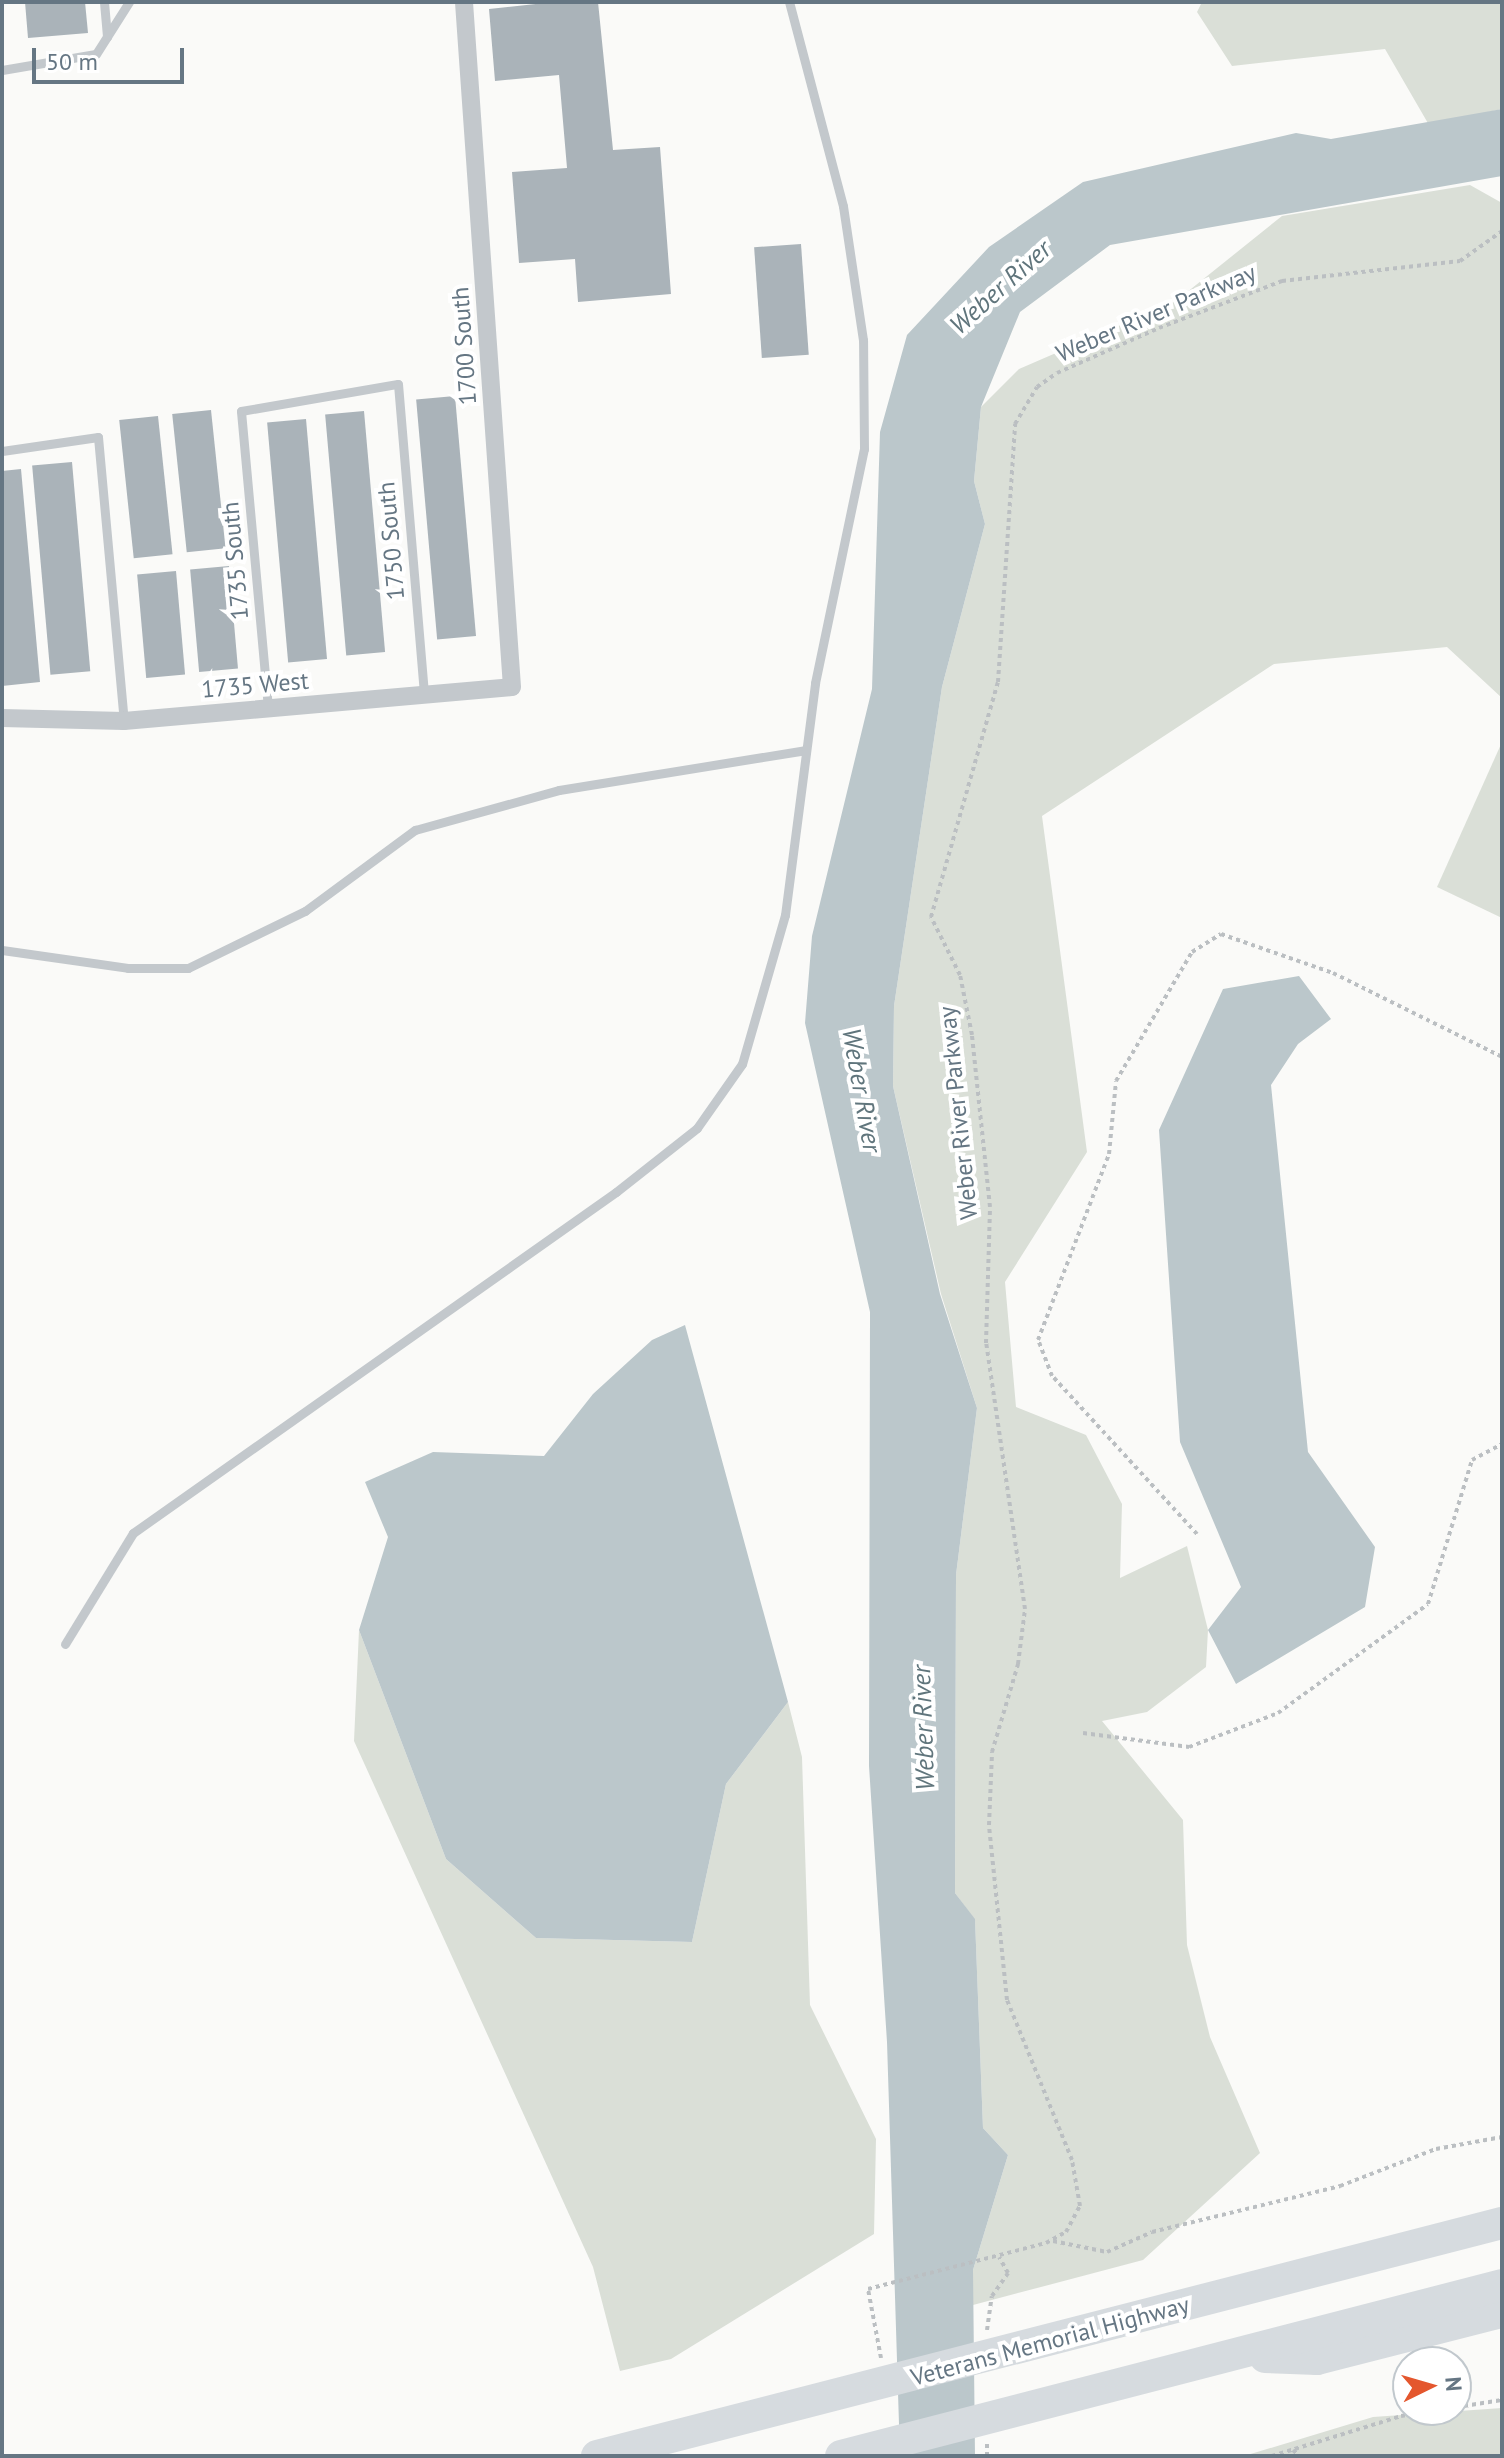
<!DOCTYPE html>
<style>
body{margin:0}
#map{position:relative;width:1504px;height:2458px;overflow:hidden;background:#fafaf8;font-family:"PT Sans",sans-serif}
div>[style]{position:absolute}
.green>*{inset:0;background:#dadfd7}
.water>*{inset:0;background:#bbc7cb}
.building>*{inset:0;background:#aab3b9;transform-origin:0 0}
.path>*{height:4px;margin-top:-2px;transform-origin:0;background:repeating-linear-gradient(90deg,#bbbfc2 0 4px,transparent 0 8px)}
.service>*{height:9px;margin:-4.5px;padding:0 4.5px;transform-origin:4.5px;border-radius:4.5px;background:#c3c8cc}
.minor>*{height:18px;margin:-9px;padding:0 9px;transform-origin:9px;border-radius:9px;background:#c3c8cc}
.motorway>*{height:32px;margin:-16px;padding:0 16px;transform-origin:16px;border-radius:16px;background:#d6dbdf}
span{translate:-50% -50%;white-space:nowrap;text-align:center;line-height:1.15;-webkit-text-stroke:8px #fff;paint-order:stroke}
.street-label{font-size:24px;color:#657683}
.water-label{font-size:26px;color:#60757c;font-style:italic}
.frame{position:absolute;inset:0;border:4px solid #657683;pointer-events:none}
.north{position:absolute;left:1392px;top:2346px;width:80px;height:80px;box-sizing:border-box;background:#fff;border:2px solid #c1c8cd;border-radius:50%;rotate:85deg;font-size:22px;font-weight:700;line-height:32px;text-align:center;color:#657683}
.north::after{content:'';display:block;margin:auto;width:28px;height:36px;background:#e4572e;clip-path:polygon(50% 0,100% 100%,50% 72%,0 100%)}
.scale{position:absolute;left:32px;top:48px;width:152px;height:36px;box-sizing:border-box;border:4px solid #657683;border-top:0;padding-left:10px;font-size:24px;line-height:28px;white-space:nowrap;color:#657683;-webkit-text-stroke:6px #fff;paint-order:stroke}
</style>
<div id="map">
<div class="green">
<i style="clip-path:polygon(1202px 2px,1502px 2px,1502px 109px,1429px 125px,1385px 49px,1232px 66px,1197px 12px)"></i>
<i style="clip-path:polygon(1470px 185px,1502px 203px,1502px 698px,1447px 647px,1274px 664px,1042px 816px,1087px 1152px,1005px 1282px,1016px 1407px,1086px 1435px,1122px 1504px,1120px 1578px,1187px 1546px,1208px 1630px,1206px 1667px,1147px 1712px,1102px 1721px,1183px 1820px,1187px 1945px,1210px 2037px,1260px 2153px,1143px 2260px,973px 2305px,973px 2270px,1008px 2155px,983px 2128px,975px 1920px,955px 1893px,956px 1575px,977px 1408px,941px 1294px,893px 1086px,894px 1006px,942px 687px,985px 524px,974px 481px,981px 407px,1019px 369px,1176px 301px,1282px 216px)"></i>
<i style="clip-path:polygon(1502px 742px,1502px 918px,1437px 887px)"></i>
<i style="clip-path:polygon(359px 1630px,446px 1859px,536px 1938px,692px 1942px,726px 1784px,788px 1702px,802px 1757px,810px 2005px,876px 2139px,874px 2234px,671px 2359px,620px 2371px,593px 2267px,354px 1741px)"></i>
<i style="clip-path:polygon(1502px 2408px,1502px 2456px,1244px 2456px,1373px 2417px)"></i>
</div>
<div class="water">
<i style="clip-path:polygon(1502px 109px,1502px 176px,1110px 245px,1020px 312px,981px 407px,974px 481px,985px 524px,942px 687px,894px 1006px,893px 1086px,940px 1294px,977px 1408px,956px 1575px,955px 1893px,975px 1919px,983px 2128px,1008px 2155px,973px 2270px,975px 2456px,900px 2456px,887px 2042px,869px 1766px,870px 1312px,805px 1023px,812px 936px,872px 689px,880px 432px,907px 335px,989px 247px,1083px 182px,1296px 133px,1331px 139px)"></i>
<i style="clip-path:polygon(1299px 976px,1331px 1019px,1298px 1044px,1271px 1085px,1308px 1452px,1375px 1547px,1365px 1607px,1236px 1684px,1208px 1630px,1241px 1587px,1180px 1442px,1159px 1130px,1223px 989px)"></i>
<i style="clip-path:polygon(685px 1325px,788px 1702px,726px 1784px,692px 1942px,536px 1938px,446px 1859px,359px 1630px,388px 1537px,365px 1482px,433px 1452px,544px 1456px,593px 1394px,652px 1340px)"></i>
</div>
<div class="building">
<i style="clip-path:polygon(25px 2px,85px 2px,88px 33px,28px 38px)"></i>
<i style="clip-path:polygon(554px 2px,598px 2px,613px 150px,660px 147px,671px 294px,578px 302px,575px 259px,519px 263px,512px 172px,567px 168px,559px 75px,495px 81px,489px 9px)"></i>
<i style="left:801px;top:244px;width:111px;height:47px;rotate:86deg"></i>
<i style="left:455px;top:396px;width:241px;height:39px;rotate:85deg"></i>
<i style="left:211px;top:410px;width:139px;height:39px;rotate:84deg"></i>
<i style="left:364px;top:411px;width:242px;height:39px;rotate:85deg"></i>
<i style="left:158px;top:416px;width:139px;height:39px;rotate:84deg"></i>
<i style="left:306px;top:419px;width:241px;height:39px;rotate:85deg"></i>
<i style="left:72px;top:462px;width:210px;height:40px;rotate:85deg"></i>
<i style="clip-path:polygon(21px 469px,40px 682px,2px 686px,2px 471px)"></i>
<i style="left:229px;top:566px;width:103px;height:39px;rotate:85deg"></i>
<i style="left:176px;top:571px;width:104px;height:39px;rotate:85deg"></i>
</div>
<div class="path">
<i style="left:1197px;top:1534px;width:214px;rotate:-132.5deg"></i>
<i style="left:1052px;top:1376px;width:39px;rotate:-111deg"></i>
<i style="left:1038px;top:1340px;width:199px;rotate:-69.1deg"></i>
<i style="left:1109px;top:1154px;width:73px;rotate:-84.5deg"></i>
<i style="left:1116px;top:1081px;width:150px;rotate:-59.5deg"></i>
<i style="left:1192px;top:952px;width:34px;rotate:-32deg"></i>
<i style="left:1221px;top:934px;width:119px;rotate:19.2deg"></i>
<i style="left:1333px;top:973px;width:189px;rotate:26.4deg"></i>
<i style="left:1083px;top:1733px;width:107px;rotate:7.5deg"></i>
<i style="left:1189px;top:1747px;width:95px;rotate:-20.9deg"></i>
<i style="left:1278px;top:1713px;width:185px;rotate:-36deg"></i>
<i style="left:1428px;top:1604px;width:151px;rotate:-73deg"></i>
<i style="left:1472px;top:1460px;width:34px;rotate:-28deg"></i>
<i style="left:1053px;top:2241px;width:55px;rotate:11.5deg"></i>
<i style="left:1107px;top:2252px;width:49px;rotate:-24deg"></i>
<i style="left:1152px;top:2232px;width:194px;rotate:-13.7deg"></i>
<i style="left:1340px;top:2186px;width:103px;rotate:-21.1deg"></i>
<i style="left:1436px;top:2149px;width:67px;rotate:-10.3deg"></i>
<i style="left:987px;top:2330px;width:34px;rotate:-82deg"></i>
<i style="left:992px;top:2296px;width:28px;rotate:-55deg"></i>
<i style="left:1008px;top:2273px;width:18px;rotate:-119deg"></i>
<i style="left:881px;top:2358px;width:70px;rotate:-100.7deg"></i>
<i style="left:868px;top:2289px;width:184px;rotate:-14.5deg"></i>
<i style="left:1046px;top:2243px;width:23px;rotate:-29deg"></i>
<i style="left:1066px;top:2232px;width:30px;rotate:-62deg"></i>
<i style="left:1080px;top:2206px;width:47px;rotate:-99.9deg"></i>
<i style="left:1072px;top:2160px;width:173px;rotate:-112.1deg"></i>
<i style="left:1007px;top:2000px;width:176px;rotate:-95.9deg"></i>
<i style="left:989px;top:1825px;width:73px;rotate:-87.6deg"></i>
<i style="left:992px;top:1752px;width:92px;rotate:-73.5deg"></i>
<i style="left:1018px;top:1664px;width:55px;rotate:-82.7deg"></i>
<i style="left:1025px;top:1609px;width:269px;rotate:-98.3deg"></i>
<i style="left:986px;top:1343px;width:136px;rotate:-88.3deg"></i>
<i style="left:990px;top:1207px;width:173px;rotate:-96deg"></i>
<i style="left:972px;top:1035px;width:61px;rotate:-101.3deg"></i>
<i style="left:960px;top:975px;width:65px;rotate:-116.6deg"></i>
<i style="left:931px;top:917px;width:244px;rotate:-74.1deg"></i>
<i style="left:998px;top:682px;width:259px;rotate:-86.2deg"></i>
<i style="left:1015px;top:424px;width:43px;rotate:-59.3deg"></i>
<i style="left:1037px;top:387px;width:24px;rotate:-35deg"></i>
<i style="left:1057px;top:373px;width:111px;rotate:-23.8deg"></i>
<i style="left:1159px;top:328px;width:132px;rotate:-20.9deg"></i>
<i style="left:1282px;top:281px;width:179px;rotate:-6.4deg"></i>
<i style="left:1460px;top:261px;width:52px;rotate:-35.5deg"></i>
<i style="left:1293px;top:2450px;width:8px;rotate:45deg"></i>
<i style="left:987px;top:2456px;width:14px;rotate:-90deg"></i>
<i style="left:1272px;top:2456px;width:135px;rotate:-17.2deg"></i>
<i style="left:1401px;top:2416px;width:102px;rotate:-9deg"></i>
</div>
<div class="service">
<i style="left:104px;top:2px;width:35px;rotate:85deg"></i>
<i style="left:2px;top:70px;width:95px;rotate:-9.7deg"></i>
<i style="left:96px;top:54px;width:62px;rotate:-57.6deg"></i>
<i style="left:2px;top:451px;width:97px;rotate:-8.3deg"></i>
<i style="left:98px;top:437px;width:285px;rotate:84.8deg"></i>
<i style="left:268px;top:708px;width:298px;rotate:-95.2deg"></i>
<i style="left:241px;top:411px;width:159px;rotate:-9.8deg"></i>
<i style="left:398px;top:384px;width:312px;rotate:85.2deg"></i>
<i style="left:2px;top:950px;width:127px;rotate:8.1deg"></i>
<i style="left:128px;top:968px;width:60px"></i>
<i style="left:188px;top:968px;width:130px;rotate:-26deg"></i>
<i style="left:305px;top:911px;width:137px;rotate:-36.4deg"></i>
<i style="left:415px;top:830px;width:149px;rotate:-15.5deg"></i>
<i style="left:559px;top:790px;width:249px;rotate:-9.2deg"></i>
<i style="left:65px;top:1644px;width:130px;rotate:-58.5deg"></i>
<i style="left:133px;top:1533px;width:591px;rotate:-35.22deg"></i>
<i style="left:616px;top:1192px;width:103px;rotate:-38.3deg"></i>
<i style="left:697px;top:1128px;width:78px;rotate:-54.9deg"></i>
<i style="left:742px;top:1064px;width:155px;rotate:-73.9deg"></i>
<i style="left:785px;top:915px;width:234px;rotate:-82.6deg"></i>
<i style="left:815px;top:683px;width:239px;rotate:-78.2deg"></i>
<i style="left:864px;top:449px;width:109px;rotate:-90.5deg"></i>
<i style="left:863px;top:340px;width:135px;rotate:-98.5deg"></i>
<i style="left:843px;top:206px;width:211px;rotate:-104.8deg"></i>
</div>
<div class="minor">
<i style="left:2px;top:718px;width:122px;rotate:1.4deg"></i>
<i style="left:124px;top:721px;width:389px;rotate:-5deg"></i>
<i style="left:512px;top:687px;width:687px;rotate:-94.01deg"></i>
</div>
<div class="motorway">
<i style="left:1265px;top:2357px;width:52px;rotate:2.2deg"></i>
<i style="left:1317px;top:2359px;width:191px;rotate:-14.3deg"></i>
<i style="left:597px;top:2456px;width:935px;rotate:-14.44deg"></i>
<i style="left:841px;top:2456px;width:683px;rotate:-14.5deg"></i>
</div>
<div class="street-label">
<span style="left:1156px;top:313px;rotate:-23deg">Weber River Parkway</span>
<span style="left:464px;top:346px;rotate:-94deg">1700 South</span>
<span style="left:391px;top:541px;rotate:-95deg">1750 South</span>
<span style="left:235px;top:561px;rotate:-95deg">1735 South</span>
<span style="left:255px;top:685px;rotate:-5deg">1735 West</span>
<span style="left:958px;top:1113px;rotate:-96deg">Weber River Parkway</span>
<span style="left:1050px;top:2341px;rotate:-15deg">Veterans Memorial Highway</span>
</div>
<div class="water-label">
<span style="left:1000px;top:287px;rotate:-42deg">Weber River</span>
<span style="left:862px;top:1090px;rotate:80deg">Weber River</span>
<span style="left:923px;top:1728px;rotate:-92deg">Weber River</span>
</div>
<div class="frame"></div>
<div class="north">N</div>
<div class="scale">50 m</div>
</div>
